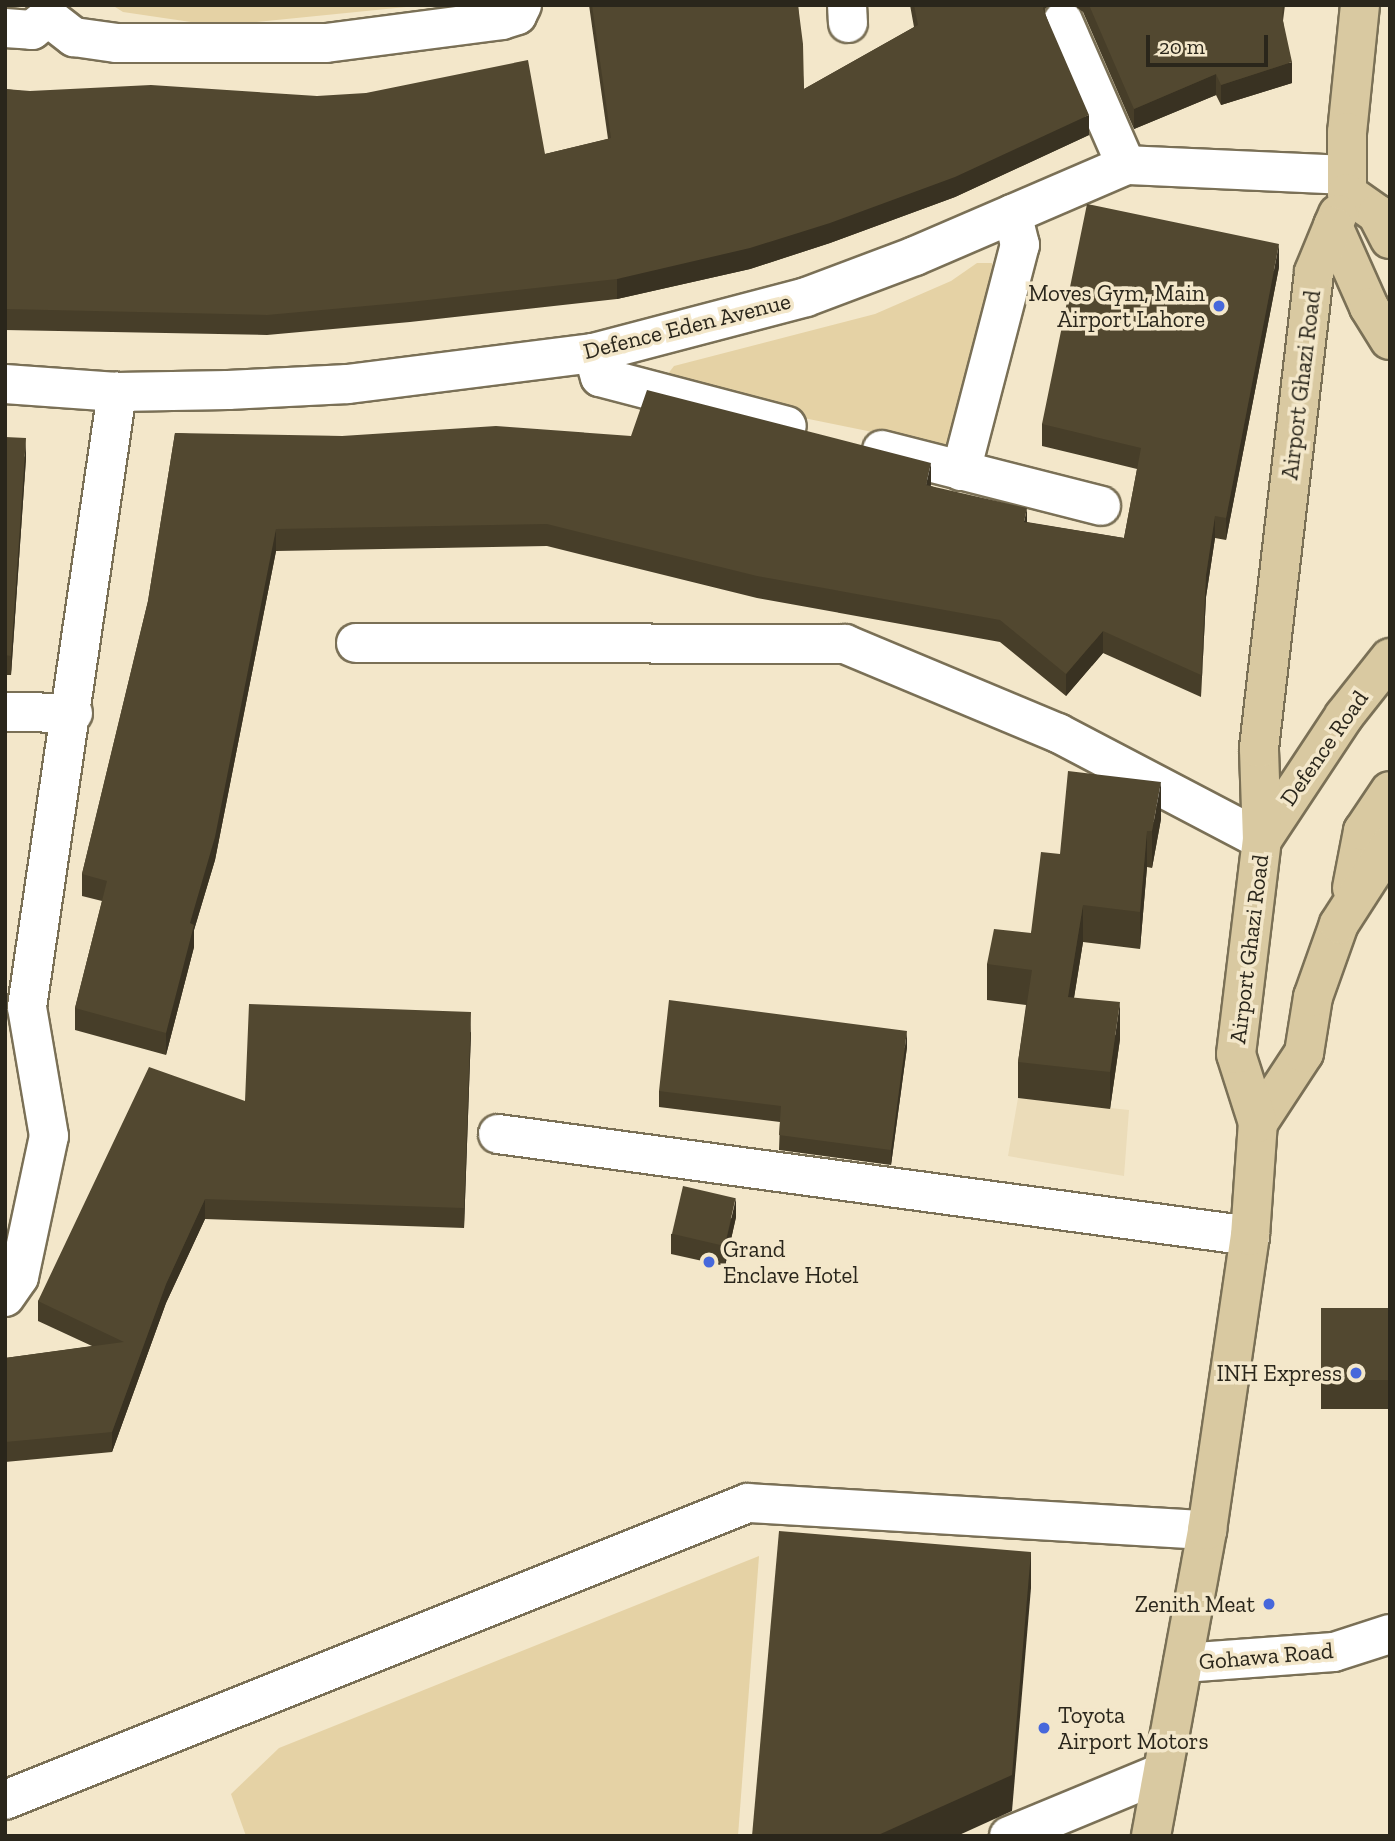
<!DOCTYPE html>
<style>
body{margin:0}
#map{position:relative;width:1395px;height:1841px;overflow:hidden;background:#f3e7ca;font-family:"Zilla Slab",serif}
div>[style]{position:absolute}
.built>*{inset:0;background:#ebdcb9}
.green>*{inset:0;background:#e5d2a5}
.roads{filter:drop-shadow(2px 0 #7a7056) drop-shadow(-2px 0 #7a7056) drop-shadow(0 2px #7a7056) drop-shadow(0 -2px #7a7056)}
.minor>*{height:38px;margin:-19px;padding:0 19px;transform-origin:19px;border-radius:19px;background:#fff}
.major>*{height:38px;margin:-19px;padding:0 19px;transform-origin:19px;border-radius:19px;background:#d9c9a1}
.wall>*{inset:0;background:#473e29;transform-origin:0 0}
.shaded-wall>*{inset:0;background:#393222}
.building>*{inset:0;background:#524830;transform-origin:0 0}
.dots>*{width:19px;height:19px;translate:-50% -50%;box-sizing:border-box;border:4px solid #f3e7ca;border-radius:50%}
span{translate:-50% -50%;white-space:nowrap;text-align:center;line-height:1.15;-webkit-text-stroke:7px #f3e7ca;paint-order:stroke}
.poi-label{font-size:23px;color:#2a261b}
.right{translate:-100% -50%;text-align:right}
.left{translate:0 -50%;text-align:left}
.street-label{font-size:23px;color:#2a261b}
.frame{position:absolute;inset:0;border:7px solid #2a261b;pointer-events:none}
.scale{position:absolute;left:1146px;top:35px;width:122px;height:32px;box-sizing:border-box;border:4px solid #2a261b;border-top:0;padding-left:9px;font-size:21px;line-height:24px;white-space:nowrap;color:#2a261b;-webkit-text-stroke:5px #f3e7ca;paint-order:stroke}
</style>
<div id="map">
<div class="built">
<i style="clip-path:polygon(1018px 1098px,1129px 1110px,1124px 1176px,1008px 1156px)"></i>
</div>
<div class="green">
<i style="clip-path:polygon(112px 5px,426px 5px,218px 26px,123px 12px)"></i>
<i style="clip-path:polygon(977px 263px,992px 263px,997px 278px,951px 448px,672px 391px,667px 375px,674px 366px,875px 314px,951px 281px)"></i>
<i style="clip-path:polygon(759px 1556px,738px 1836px,246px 1836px,231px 1794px,279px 1748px)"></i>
</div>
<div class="roads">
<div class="minor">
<i style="left:847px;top:5px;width:18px;rotate:87deg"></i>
<i style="left:1063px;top:21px;width:157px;rotate:66.4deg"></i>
<i style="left:5px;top:28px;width:27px;rotate:4deg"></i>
<i style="left:32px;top:30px;width:21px;rotate:-39deg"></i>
<i style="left:48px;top:17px;width:33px;rotate:38deg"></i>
<i style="left:74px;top:37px;width:42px;rotate:8.1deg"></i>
<i style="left:116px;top:43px;width:210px"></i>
<i style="left:326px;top:43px;width:177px;rotate:-7.4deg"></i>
<i style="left:502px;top:20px;width:16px;rotate:-18deg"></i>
<i style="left:517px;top:15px;width:11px;rotate:-63deg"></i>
<i style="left:593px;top:353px;width:25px;rotate:74deg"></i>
<i style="left:600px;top:377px;width:193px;rotate:14.7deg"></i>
<i style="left:5px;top:384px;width:112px;rotate:4.1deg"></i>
<i style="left:117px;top:392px;width:111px;rotate:-1deg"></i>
<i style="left:228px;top:390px;width:120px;rotate:-2.9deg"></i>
<i style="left:348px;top:384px;width:247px;rotate:-7.2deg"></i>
<i style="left:593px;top:353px;width:220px;rotate:-14.7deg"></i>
<i style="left:806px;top:297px;width:116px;rotate:-20.6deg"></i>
<i style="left:915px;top:256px;width:230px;rotate:-23.3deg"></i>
<i style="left:1126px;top:165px;width:219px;rotate:2.6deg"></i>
<i style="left:882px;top:450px;width:226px;rotate:14.3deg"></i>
<i style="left:961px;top:471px;width:234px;rotate:-75.4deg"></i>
<i style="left:1020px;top:245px;width:32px;rotate:-104deg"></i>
<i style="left:356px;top:643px;width:489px;rotate:0.1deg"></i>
<i style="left:845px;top:644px;width:231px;rotate:22.7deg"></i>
<i style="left:1058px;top:733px;width:230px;rotate:27.7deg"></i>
<i style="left:5px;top:712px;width:68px;rotate:0.8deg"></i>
<i style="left:498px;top:1134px;width:759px;rotate:7.72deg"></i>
<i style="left:5px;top:1297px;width:24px;rotate:-55deg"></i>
<i style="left:19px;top:1277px;width:144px;rotate:-78deg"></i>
<i style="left:49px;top:1136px;width:131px;rotate:-99.7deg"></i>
<i style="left:27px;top:1007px;width:622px;rotate:-81.67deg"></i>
<i style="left:1183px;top:1663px;width:151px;rotate:-4.2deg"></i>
<i style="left:1334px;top:1652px;width:59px;rotate:-17.8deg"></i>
<i style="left:5px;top:1800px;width:800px;rotate:-21.79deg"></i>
<i style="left:748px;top:1503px;width:460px;rotate:3.4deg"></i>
<i style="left:1009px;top:1836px;width:162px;rotate:-22.5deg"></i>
</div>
<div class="major">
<i style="left:1360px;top:5px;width:128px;rotate:95.8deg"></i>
<i style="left:1347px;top:132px;width:61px;rotate:90deg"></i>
<i style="left:1347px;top:193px;width:37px;rotate:35deg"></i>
<i style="left:1377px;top:214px;width:28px;rotate:63deg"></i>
<i style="left:1338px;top:214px;width:13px;rotate:113deg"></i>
<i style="left:1333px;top:226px;width:89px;rotate:66deg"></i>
<i style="left:1369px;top:307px;width:39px;rotate:58deg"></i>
<i style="left:1262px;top:840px;width:149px;rotate:-56.5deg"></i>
<i style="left:1344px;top:716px;width:74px;rotate:-51.6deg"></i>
<i style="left:1352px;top:888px;width:58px;rotate:-79.1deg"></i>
<i style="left:1363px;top:831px;width:48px;rotate:-56deg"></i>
<i style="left:1258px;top:1123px;width:84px;rotate:-56.7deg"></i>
<i style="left:1304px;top:1053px;width:57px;rotate:-80.9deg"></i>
<i style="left:1313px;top:997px;width:77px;rotate:-70.4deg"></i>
<i style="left:1339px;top:924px;width:94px;rotate:-57.2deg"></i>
<i style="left:1151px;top:1836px;width:311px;rotate:-79.6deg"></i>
<i style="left:1207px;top:1530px;width:297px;rotate:-81.7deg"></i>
<i style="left:1250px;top:1236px;width:113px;rotate:-86deg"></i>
<i style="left:1258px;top:1123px;width:72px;rotate:-107.7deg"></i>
<i style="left:1236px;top:1054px;width:216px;rotate:-83.1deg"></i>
<i style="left:1262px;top:840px;width:92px;rotate:-91.9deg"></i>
<i style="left:1259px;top:748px;width:479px;rotate:-83.4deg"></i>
<i style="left:1314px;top:272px;width:50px;rotate:-67.6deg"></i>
</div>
</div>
<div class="wall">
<i style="clip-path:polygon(589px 5px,798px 5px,804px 89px,914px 27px,910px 5px,1049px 5px,1045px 9px,1045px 13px,1089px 135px,955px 197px,830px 243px,750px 269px,617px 299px,410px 322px,267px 335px,5px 330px,5px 89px,545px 154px,608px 139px)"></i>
<i style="clip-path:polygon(1074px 5px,1285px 5px,1283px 21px,1292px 83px,1221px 105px,1216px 95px,1134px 129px,1083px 12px)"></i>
<i style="clip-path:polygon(1279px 267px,1226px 540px,1215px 538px,1206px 597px,1201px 697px,1103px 653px,1066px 696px,1000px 642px,757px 598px,547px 546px,276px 551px,215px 860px,194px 930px,194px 947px,166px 1055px,75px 1030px,75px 1008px,102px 901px,82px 896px,82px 874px,148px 601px,175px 433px,931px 486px,1027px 522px,1124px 538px,1137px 469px,1042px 446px,1042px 424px)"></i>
<i style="clip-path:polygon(5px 437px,26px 458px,11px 675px,5px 675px)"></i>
<i style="clip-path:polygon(1161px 819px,1152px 868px,1147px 867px,1140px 949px,1083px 942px,1074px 998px,1120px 1039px,1110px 1109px,1018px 1098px,1018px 1062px,1026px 1005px,987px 1000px,987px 964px,1031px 933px,1060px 854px)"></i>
<i style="clip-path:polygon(471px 1032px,464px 1228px,205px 1219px,166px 1303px,112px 1452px,5px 1462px,5px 1358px,92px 1346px,38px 1321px,38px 1301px,245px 1101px)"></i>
<i style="clip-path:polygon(907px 1047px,891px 1165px,779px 1150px,780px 1122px,659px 1107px,659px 1091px)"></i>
<i style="clip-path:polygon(736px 1217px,725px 1266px,671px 1254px,671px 1234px)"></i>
<i style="left:1390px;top:1308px;width:101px;height:69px;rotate:90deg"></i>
</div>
<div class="shaded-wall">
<i style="clip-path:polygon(1292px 62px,1292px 83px,1221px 105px,1221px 85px)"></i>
<i style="clip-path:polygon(1216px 74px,1216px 95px,1134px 129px,1134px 109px)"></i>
<i style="clip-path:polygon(1089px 115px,1089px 135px,955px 197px,830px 243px,750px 269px,617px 299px,617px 279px)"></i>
<i style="clip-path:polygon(1279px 244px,1279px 267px,1226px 540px,1226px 518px)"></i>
<i style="clip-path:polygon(26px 438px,26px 458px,11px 675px,11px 656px)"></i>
<i style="clip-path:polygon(931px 463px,931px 485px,926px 507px,926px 485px)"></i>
<i style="clip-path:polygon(1027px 508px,1027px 530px,1024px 522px)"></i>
<i style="clip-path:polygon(1215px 516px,1215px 538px,1206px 597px,1201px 697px,1206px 575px)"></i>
<i style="clip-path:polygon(276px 529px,276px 551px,215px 860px,194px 930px,194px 947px,166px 1055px,166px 1033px)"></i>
<i style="clip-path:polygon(1103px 631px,1103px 653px,1066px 696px,1066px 674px)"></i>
<i style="clip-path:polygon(1161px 782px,1161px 819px,1152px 868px,1152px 831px)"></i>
<i style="clip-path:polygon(1147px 831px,1147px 867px,1140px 949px,1140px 912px)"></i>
<i style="clip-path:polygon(1083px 905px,1083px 942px,1068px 1034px,1068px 997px)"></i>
<i style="clip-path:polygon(1120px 1002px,1120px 1039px,1110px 1109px,1110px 1072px)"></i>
<i style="clip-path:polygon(471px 1012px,471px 1032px,464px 1228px,464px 1208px)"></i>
<i style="clip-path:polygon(907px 1031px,907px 1047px,891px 1165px,891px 1150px)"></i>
<i style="clip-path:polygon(736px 1198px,736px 1217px,725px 1266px,725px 1246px)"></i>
<i style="clip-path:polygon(205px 1199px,205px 1219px,166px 1303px,112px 1452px,112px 1432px,166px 1284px)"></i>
<i style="clip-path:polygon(1031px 1552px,1031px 1588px,1012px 1811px,957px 1836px,876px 1836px)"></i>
</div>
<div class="building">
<i style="clip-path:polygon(592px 5px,798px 5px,803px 44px,804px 89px,918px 25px,914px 5px,1043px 5px,1043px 9px,1089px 115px,955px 177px,830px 223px,750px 248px,617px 279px,410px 302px,267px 315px,5px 309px,5px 89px,30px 91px,151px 85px,317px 96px,366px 93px,528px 60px,545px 154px,611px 138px)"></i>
<i style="clip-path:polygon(1089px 5px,1283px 5px,1282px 16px,1292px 62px,1221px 85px,1216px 74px,1134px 109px)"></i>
<i style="clip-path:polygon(1087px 204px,1279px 244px,1226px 518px,1215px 516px,1206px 575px,1201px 675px,1103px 631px,1066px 674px,1000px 620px,757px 576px,547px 524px,276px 529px,215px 837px,190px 923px,194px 925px,166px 1033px,75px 1008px,107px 881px,82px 874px,148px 601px,175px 433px,342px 436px,496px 426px,631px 436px,647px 390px,931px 463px,926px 485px,1027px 508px,1024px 522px,1124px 538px,1141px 448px,1042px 424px)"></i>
<i style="clip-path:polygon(5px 437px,26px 438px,11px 656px,5px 655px)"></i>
<i style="clip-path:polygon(1068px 771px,1161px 782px,1152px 831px,1147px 831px,1140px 912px,1083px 905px,1068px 997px,1120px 1002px,1110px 1072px,1018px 1062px,1032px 970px,987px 964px,994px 929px,1031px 933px,1041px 852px,1060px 854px)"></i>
<i style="clip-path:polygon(669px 1000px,907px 1031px,891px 1150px,779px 1135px,781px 1106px,659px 1091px)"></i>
<i style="clip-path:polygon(249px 1004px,471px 1012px,464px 1208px,205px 1199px,166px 1284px,112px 1432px,5px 1442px,5px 1358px,124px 1342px,38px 1301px,149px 1067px,245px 1101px)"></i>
<i style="left:683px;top:1186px;width:54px;height:49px;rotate:13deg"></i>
<i style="left:1390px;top:1308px;width:72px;height:69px;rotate:90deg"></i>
<i style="clip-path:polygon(779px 1531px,1031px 1552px,1012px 1775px,876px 1836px,752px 1836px)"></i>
</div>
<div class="dots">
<i style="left:1219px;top:306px;background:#4768db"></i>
<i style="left:709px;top:1262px;background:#4768db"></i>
<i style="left:1356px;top:1373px;background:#4768db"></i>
<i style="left:1269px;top:1604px;background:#4768db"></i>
<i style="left:1044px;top:1728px;background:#4768db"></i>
</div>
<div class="poi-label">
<span class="right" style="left:1205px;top:306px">Moves Gym, Main<br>Airport Lahore</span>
<span class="left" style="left:723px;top:1262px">Grand<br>Enclave Hotel</span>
<span class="right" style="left:1342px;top:1373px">INH Express</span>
<span class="right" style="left:1255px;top:1604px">Zenith Meat</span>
<span class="left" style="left:1058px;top:1728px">Toyota<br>Airport Motors</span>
</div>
<div class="street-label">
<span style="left:687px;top:326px;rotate:-14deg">Defence Eden Avenue</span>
<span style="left:1301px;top:385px;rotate:-83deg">Airport Ghazi Road</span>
<span style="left:1324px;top:748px;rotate:-55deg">Defence Road</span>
<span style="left:1249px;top:949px;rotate:-83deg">Airport Ghazi Road</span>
<span style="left:1266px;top:1656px;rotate:-5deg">Gohawa Road</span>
</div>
<div class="frame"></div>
<div class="scale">20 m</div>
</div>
